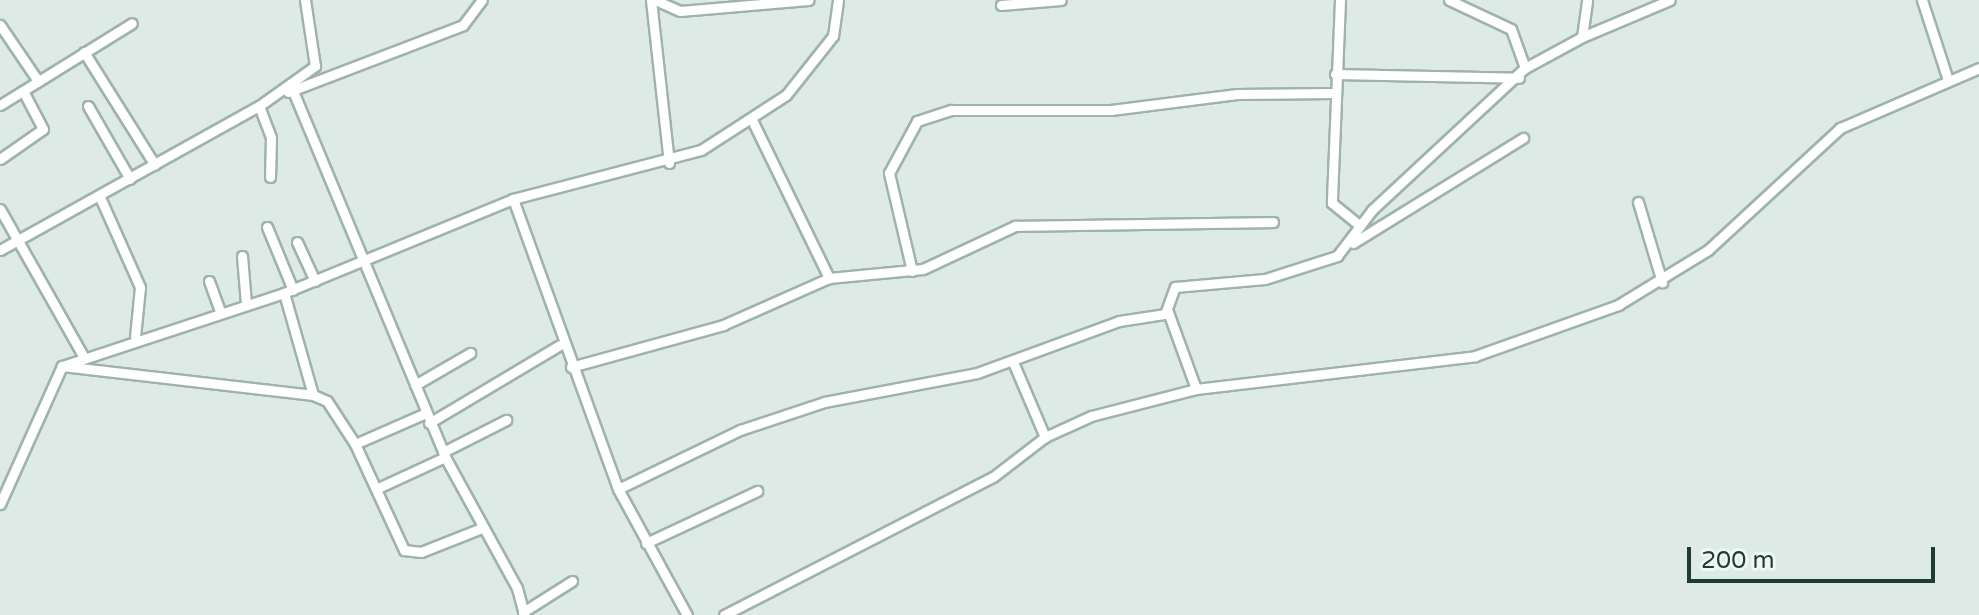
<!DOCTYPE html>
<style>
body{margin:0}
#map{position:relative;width:1979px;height:615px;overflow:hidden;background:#ddeae5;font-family:"Varela Round",sans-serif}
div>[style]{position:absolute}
.roads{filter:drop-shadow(2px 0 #a0b2ac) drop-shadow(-2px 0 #a0b2ac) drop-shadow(0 2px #a0b2ac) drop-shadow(0 -2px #a0b2ac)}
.street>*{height:9px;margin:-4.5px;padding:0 4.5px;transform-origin:4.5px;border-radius:4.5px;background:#fff}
span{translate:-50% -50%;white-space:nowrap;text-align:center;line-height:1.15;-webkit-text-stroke:6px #eef7f3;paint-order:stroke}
.scale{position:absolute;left:1687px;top:547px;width:248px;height:36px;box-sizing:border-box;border:4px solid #1e3b34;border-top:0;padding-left:10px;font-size:24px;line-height:28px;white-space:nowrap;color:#1e3b34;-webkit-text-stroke:6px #eef7f3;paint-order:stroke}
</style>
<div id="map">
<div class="roads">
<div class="street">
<i style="left:651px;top:0;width:164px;rotate:83.7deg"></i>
<i style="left:655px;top:0;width:27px;rotate:24deg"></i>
<i style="left:680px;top:11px;width:129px;rotate:-4.9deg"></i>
<i style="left:1340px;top:0;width:203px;rotate:92.3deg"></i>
<i style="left:1332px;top:203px;width:36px;rotate:39deg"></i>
<i style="left:1449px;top:0;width:68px;rotate:25.1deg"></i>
<i style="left:1511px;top:29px;width:41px;rotate:70.3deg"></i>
<i style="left:1922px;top:0;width:81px;rotate:72deg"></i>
<i style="left:1001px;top:5px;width:60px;rotate:-4.8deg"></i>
<i style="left:0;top:25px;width:68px;rotate:55.8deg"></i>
<i style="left:1582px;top:37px;width:95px;rotate:-22.8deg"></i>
<i style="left:84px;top:52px;width:133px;rotate:57.9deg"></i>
<i style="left:1335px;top:74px;width:184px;rotate:1.2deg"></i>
<i style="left:293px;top:91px;width:396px;rotate:67.4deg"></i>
<i style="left:288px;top:92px;width:187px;rotate:-20.9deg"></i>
<i style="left:463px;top:25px;width:31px;rotate:-53deg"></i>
<i style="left:0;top:105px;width:155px;rotate:-31.8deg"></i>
<i style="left:88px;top:106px;width:84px;rotate:60.1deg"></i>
<i style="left:259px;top:106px;width:33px;rotate:69deg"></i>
<i style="left:271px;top:137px;width:40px;rotate:91.4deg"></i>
<i style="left:753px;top:122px;width:174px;rotate:64deg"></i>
<i style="left:0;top:159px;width:52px;rotate:-34.9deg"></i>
<i style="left:43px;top:129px;width:43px;rotate:-117.8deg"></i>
<i style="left:99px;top:195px;width:101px;rotate:66deg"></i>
<i style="left:140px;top:287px;width:50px;rotate:95.7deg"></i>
<i style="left:513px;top:199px;width:308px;rotate:70.1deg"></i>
<i style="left:618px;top:489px;width:144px;rotate:61.3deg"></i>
<i style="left:1638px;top:202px;width:84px;rotate:73.3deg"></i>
<i style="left:0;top:209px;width:167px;rotate:60.5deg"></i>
<i style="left:267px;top:227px;width:68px;rotate:67.6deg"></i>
<i style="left:297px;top:242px;width:43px;rotate:65.2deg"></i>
<i style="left:1353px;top:243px;width:200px;rotate:-31.7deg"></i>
<i style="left:0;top:250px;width:296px;rotate:-29.1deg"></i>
<i style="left:259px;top:106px;width:69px;rotate:-35.5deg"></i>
<i style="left:315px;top:66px;width:67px;rotate:-98.6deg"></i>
<i style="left:242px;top:256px;width:48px;rotate:85.2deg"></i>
<i style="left:912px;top:271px;width:101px;rotate:-103.2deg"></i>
<i style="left:889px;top:173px;width:59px;rotate:-61.7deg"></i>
<i style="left:917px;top:121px;width:36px;rotate:-18deg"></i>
<i style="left:951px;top:110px;width:160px"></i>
<i style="left:1111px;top:110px;width:127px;rotate:-7.2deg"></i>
<i style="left:1237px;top:94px;width:97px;rotate:-0.6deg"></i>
<i style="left:209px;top:281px;width:32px;rotate:70deg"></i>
<i style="left:284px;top:293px;width:106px;rotate:74.1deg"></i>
<i style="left:1168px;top:312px;width:82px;rotate:70deg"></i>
<i style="left:1013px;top:362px;width:82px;rotate:66.9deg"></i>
<i style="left:62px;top:366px;width:253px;rotate:6.6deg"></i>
<i style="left:313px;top:395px;width:15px;rotate:23deg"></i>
<i style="left:327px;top:401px;width:51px;rotate:56.9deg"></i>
<i style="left:355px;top:444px;width:117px;rotate:65.2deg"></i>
<i style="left:404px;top:550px;width:17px;rotate:7deg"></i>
<i style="left:421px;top:552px;width:66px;rotate:-21.5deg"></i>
<i style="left:571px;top:367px;width:158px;rotate:-15.4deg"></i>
<i style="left:723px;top:325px;width:116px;rotate:-23.9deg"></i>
<i style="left:829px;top:278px;width:94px;rotate:-5.5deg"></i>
<i style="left:923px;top:269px;width:102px;rotate:-25.1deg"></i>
<i style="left:1015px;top:226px;width:258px;rotate:-0.9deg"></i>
<i style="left:415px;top:385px;width:64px;rotate:-30.2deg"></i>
<i style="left:429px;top:423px;width:152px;rotate:-30.8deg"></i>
<i style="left:355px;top:444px;width:77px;rotate:-23.6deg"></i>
<i style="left:443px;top:452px;width:71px;rotate:-26.9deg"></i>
<i style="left:378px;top:488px;width:74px;rotate:-24.8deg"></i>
<i style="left:445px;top:457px;width:149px;rotate:61.2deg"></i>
<i style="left:517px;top:588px;width:28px;rotate:75deg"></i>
<i style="left:618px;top:489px;width:136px;rotate:-25.8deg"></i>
<i style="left:740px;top:430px;width:89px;rotate:-18.4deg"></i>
<i style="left:824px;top:402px;width:156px;rotate:-10.7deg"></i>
<i style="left:977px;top:373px;width:151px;rotate:-20.1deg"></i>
<i style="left:1119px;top:321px;width:47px;rotate:-8.7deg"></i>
<i style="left:1165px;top:314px;width:29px;rotate:-70deg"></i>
<i style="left:1175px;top:287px;width:90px;rotate:-5.1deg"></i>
<i style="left:1265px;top:279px;width:76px;rotate:-17.7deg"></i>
<i style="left:1337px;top:256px;width:58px;rotate:-52.7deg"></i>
<i style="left:1372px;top:210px;width:209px;rotate:-42.9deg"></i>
<i style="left:1525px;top:68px;width:65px;rotate:-28.5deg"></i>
<i style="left:1582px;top:37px;width:37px;rotate:-82deg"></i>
<i style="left:0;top:504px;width:151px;rotate:-65.8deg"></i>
<i style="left:62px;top:366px;width:234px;rotate:-18.2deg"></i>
<i style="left:284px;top:293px;width:248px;rotate:-22.3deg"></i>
<i style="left:513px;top:199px;width:194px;rotate:-14.6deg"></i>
<i style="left:701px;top:150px;width:101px;rotate:-32.9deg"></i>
<i style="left:786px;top:95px;width:75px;rotate:-51.5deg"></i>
<i style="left:833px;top:36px;width:36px;rotate:-82deg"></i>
<i style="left:646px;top:543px;width:123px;rotate:-25.1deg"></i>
<i style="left:523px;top:612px;width:58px;rotate:-32.3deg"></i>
<i style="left:724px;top:615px;width:302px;rotate:-27.2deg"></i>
<i style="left:993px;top:477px;width:66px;rotate:-37.6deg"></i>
<i style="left:1045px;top:437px;width:51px;rotate:-24.5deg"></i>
<i style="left:1091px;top:416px;width:108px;rotate:-14.4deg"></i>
<i style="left:1196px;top:389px;width:281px;rotate:-6.7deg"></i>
<i style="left:1475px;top:356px;width:152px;rotate:-19.6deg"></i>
<i style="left:1618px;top:305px;width:105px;rotate:-31.4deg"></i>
<i style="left:1708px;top:250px;width:180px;rotate:-42.7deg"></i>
<i style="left:1840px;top:128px;width:151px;rotate:-23.3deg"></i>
</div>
</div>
<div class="scale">200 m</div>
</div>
